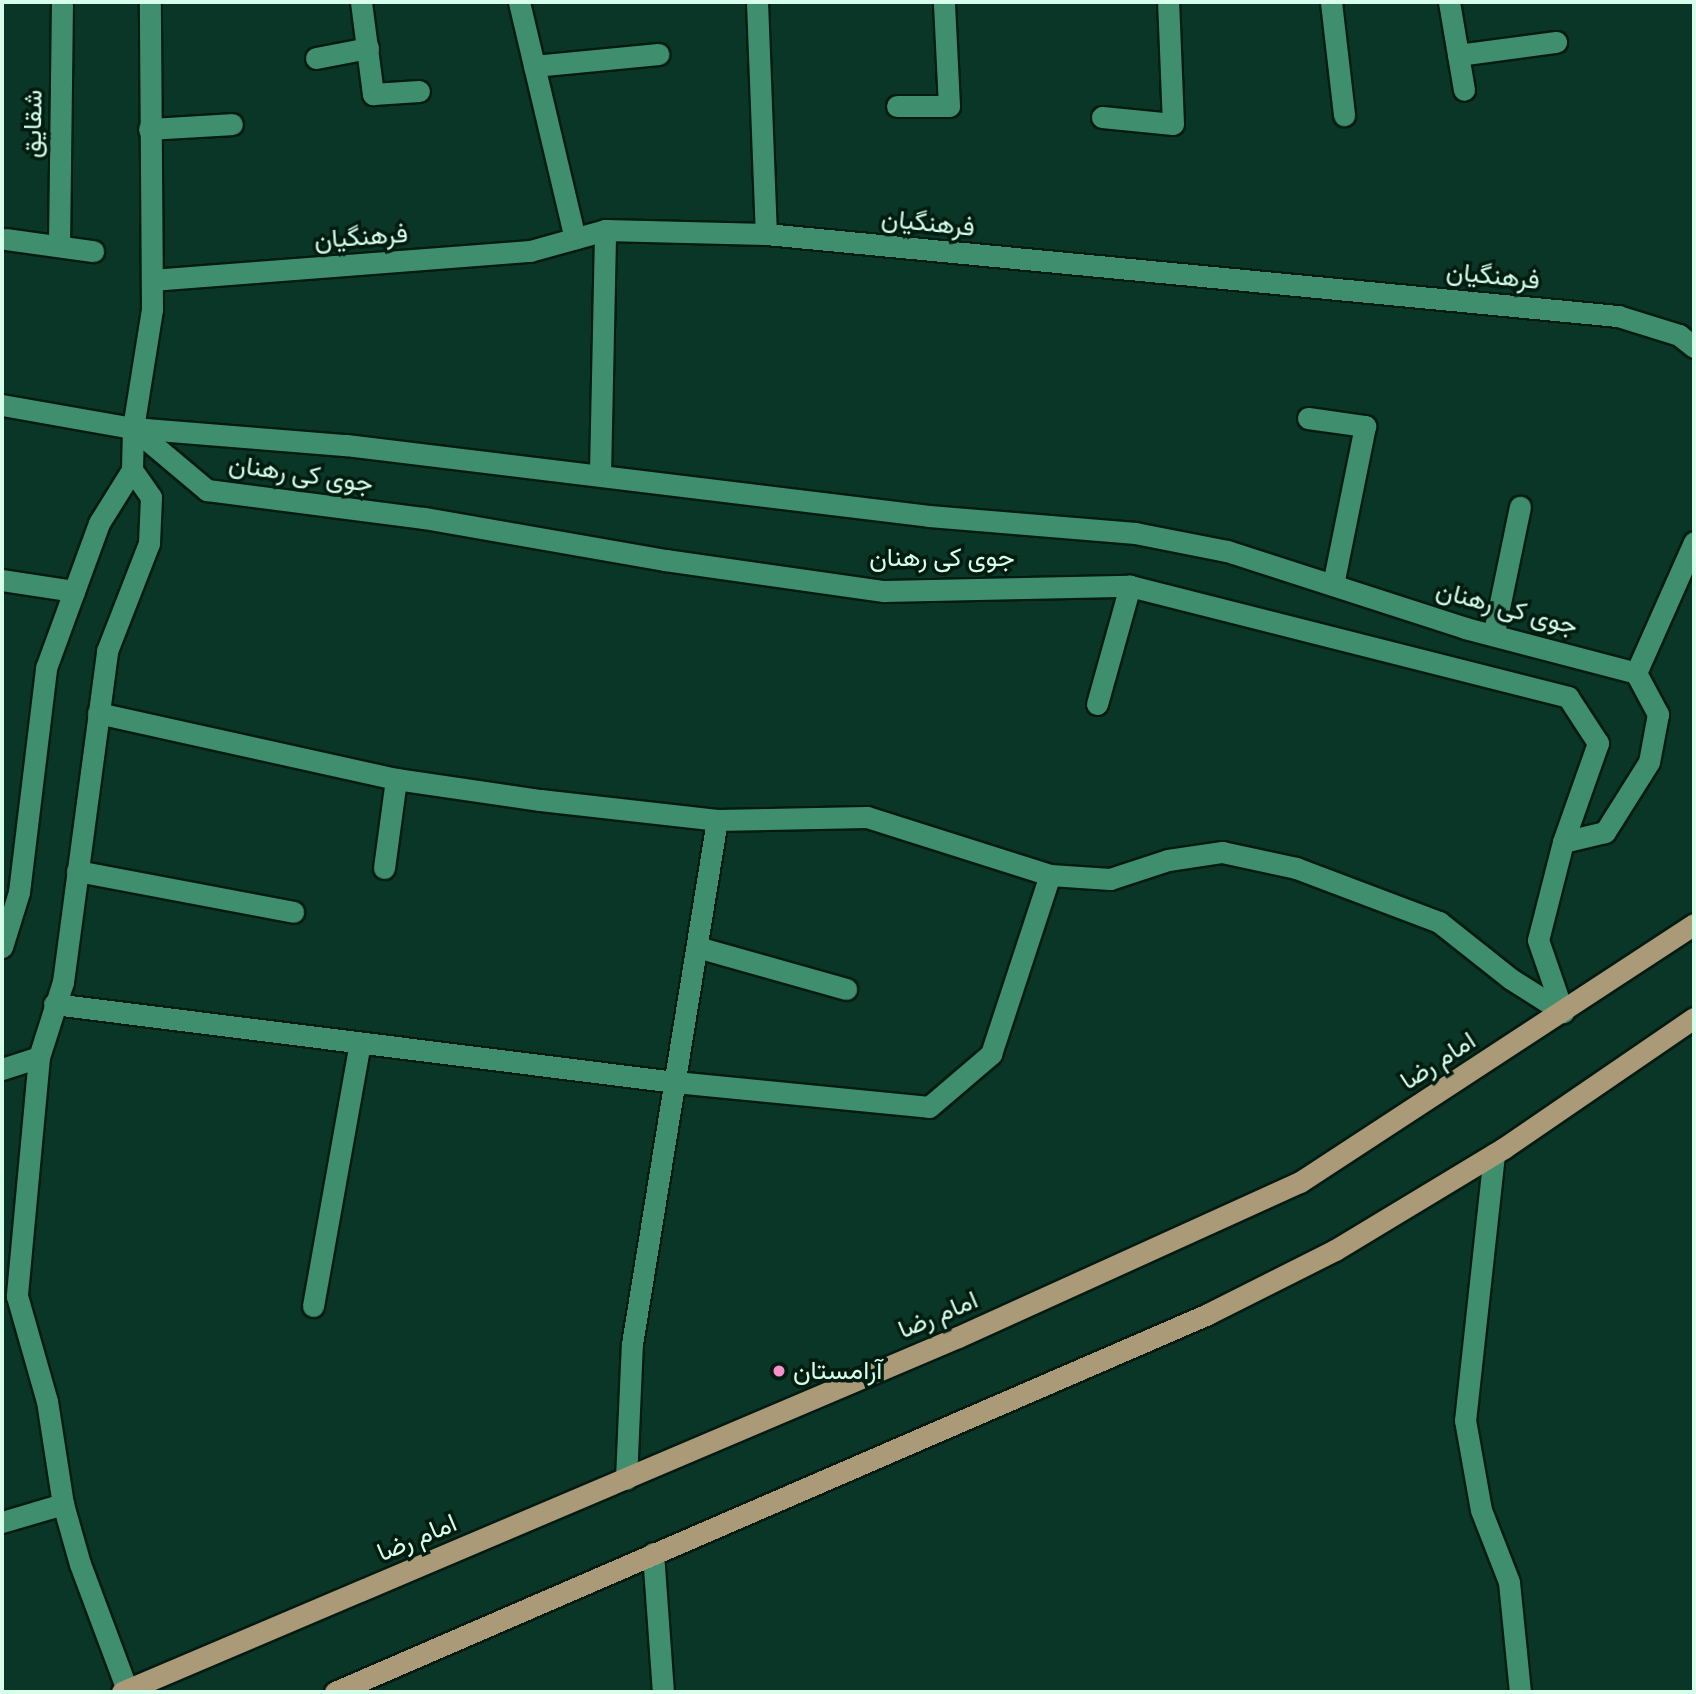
<!DOCTYPE html>
<meta charset="utf-8">
<style>
body{margin:0}
#map{position:relative;width:1696px;height:1694px;overflow:hidden;background:#0a3627;font-family:Cabin,Vazirmatn,sans-serif}
div>[style]{position:absolute}
.roads{filter:drop-shadow(2px 0 #031b12) drop-shadow(-2px 0 #031b12) drop-shadow(0 2px #031b12) drop-shadow(0 -2px #031b12)}
.minor>*{height:21px;margin:-10.5px;padding:0 10.5px;transform-origin:10.5px;border-radius:10.5px;background:#3f8f6f}
.major>*{height:21px;margin:-10.5px;padding:0 10.5px;transform-origin:10.5px;border-radius:10.5px;background:#ab9a78}
.dots>*{width:19px;height:19px;translate:-50% -50%;box-sizing:border-box;border:4px solid #001c11;border-radius:50%}
span{translate:-50% -50%;white-space:nowrap;text-align:center;line-height:1.15;-webkit-text-stroke:7px #001c11;paint-order:stroke}
.street-label{font-size:26px;color:#d7fdeb}
.poi-label{font-size:26px;color:#d7fdeb}
.left{translate:0 -50%;text-align:left}
.frame{position:absolute;inset:0;border:4px solid #d7fdeb;pointer-events:none}
</style>
<div id="map">
<div class="roads">
<div class="minor">
<i style="left:361px;top:2px;width:93px;rotate:82.6deg"></i>
<i style="left:373px;top:94px;width:46px;rotate:-3.7deg"></i>
<i style="left:519px;top:2px;width:243px;rotate:76.7deg"></i>
<i style="left:757px;top:2px;width:232px;rotate:87.8deg"></i>
<i style="left:1331px;top:2px;width:114px;rotate:83.4deg"></i>
<i style="left:1449px;top:2px;width:89px;rotate:80.3deg"></i>
<i style="left:1458px;top:55px;width:99px;rotate:-7.6deg"></i>
<i style="left:316px;top:58px;width:53px;rotate:-10.9deg"></i>
<i style="left:534px;top:66px;width:125px;rotate:-5.5deg"></i>
<i style="left:897px;top:106px;width:52px"></i>
<i style="left:949px;top:106px;width:104px;rotate:-92.8deg"></i>
<i style="left:1102px;top:117px;width:71px;rotate:5.6deg"></i>
<i style="left:1173px;top:124px;width:122px;rotate:-92.3deg"></i>
<i style="left:149px;top:129px;width:83px;rotate:-3.4deg"></i>
<i style="left:6px;top:239px;width:88px;rotate:7.9deg"></i>
<i style="left:59px;top:246px;width:244px;rotate:-89.3deg"></i>
<i style="left:152px;top:280px;width:379px;rotate:-4.4deg"></i>
<i style="left:530px;top:251px;width:78px;rotate:-15.6deg"></i>
<i style="left:605px;top:230px;width:161px;rotate:1.4deg"></i>
<i style="left:766px;top:234px;width:856px;rotate:5.5deg"></i>
<i style="left:1618px;top:316px;width:64px;rotate:17.3deg"></i>
<i style="left:1679px;top:335px;width:19px;rotate:39deg"></i>
<i style="left:2px;top:405px;width:133px;rotate:10deg"></i>
<i style="left:133px;top:428px;width:214px;rotate:4.6deg"></i>
<i style="left:346px;top:445px;width:587px;rotate:6.94deg"></i>
<i style="left:929px;top:516px;width:207px;rotate:4.7deg"></i>
<i style="left:1135px;top:533px;width:94px;rotate:11.1deg"></i>
<i style="left:1227px;top:551px;width:250px;rotate:17.9deg"></i>
<i style="left:1465px;top:628px;width:177px;rotate:14.7deg"></i>
<i style="left:1636px;top:673px;width:47px;rotate:61.8deg"></i>
<i style="left:1658px;top:714px;width:49px;rotate:100.6deg"></i>
<i style="left:1649px;top:762px;width:83px;rotate:122.2deg"></i>
<i style="left:1605px;top:832px;width:43px;rotate:166.6deg"></i>
<i style="left:1308px;top:418px;width:58px;rotate:8deg"></i>
<i style="left:1365px;top:426px;width:162px;rotate:101.4deg"></i>
<i style="left:133px;top:428px;width:97px;rotate:40deg"></i>
<i style="left:207px;top:490px;width:219px;rotate:7.4deg"></i>
<i style="left:424px;top:518px;width:245px;rotate:9.9deg"></i>
<i style="left:665px;top:560px;width:221px;rotate:8.1deg"></i>
<i style="left:884px;top:591px;width:246px;rotate:-1.2deg"></i>
<i style="left:1130px;top:586px;width:452px;rotate:14.2deg"></i>
<i style="left:1568px;top:697px;width:55px;rotate:56.9deg"></i>
<i style="left:1598px;top:743px;width:105px;rotate:109.5deg"></i>
<i style="left:1563px;top:842px;width:101px;rotate:104.3deg"></i>
<i style="left:1538px;top:940px;width:76px;rotate:70.9deg"></i>
<i style="left:600px;top:474px;width:244px;rotate:-88.8deg"></i>
<i style="left:2px;top:580px;width:73px;rotate:8.7deg"></i>
<i style="left:1494px;top:632px;width:128px;rotate:-78.3deg"></i>
<i style="left:1636px;top:673px;width:143px;rotate:-66.1deg"></i>
<i style="left:1097px;top:704px;width:123px;rotate:-74.4deg"></i>
<i style="left:98px;top:713px;width:305px;rotate:12.5deg"></i>
<i style="left:396px;top:779px;width:146px;rotate:8.3deg"></i>
<i style="left:540px;top:800px;width:178px;rotate:6.4deg"></i>
<i style="left:717px;top:820px;width:150px;rotate:-1.1deg"></i>
<i style="left:867px;top:817px;width:192px;rotate:17.6deg"></i>
<i style="left:1050px;top:875px;width:60px;rotate:3.8deg"></i>
<i style="left:1110px;top:879px;width:61px;rotate:-18.1deg"></i>
<i style="left:1168px;top:860px;width:55px;rotate:-8.4deg"></i>
<i style="left:1222px;top:852px;width:76px;rotate:12.2deg"></i>
<i style="left:1296px;top:868px;width:153px;rotate:20.7deg"></i>
<i style="left:1439px;top:922px;width:92px;rotate:38.4deg"></i>
<i style="left:1511px;top:979px;width:62px;rotate:32.4deg"></i>
<i style="left:384px;top:868px;width:90px;rotate:-82.3deg"></i>
<i style="left:77px;top:871px;width:220px;rotate:10.7deg"></i>
<i style="left:2px;top:947px;width:58px;rotate:-72.8deg"></i>
<i style="left:19px;top:892px;width:226px;rotate:-83.1deg"></i>
<i style="left:46px;top:668px;width:154px;rotate:-69.9deg"></i>
<i style="left:99px;top:523px;width:62px;rotate:-58.1deg"></i>
<i style="left:132px;top:470px;width:42px;rotate:-88.6deg"></i>
<i style="left:133px;top:428px;width:121px;rotate:-80.9deg"></i>
<i style="left:152px;top:309px;width:307px;rotate:-90.4deg"></i>
<i style="left:697px;top:947px;width:155px;rotate:15.7deg"></i>
<i style="left:54px;top:1004px;width:626px;rotate:7.16deg"></i>
<i style="left:675px;top:1082px;width:255px;rotate:5.6deg"></i>
<i style="left:929px;top:1107px;width:82px;rotate:-40.5deg"></i>
<i style="left:991px;top:1054px;width:188px;rotate:-71.8deg"></i>
<i style="left:39px;top:1057px;width:240px;rotate:95.3deg"></i>
<i style="left:17px;top:1296px;width:109px;rotate:74.1deg"></i>
<i style="left:47px;top:1401px;width:104px;rotate:81.2deg"></i>
<i style="left:63px;top:1504px;width:62px;rotate:74.2deg"></i>
<i style="left:80px;top:1564px;width:134px;rotate:69.5deg"></i>
<i style="left:2px;top:1069px;width:39px;rotate:-18deg"></i>
<i style="left:39px;top:1057px;width:79px;rotate:-72.3deg"></i>
<i style="left:63px;top:982px;width:334px;rotate:-82.4deg"></i>
<i style="left:107px;top:651px;width:116px;rotate:-68.7deg"></i>
<i style="left:149px;top:543px;width:46px;rotate:-87.5deg"></i>
<i style="left:151px;top:497px;width:33px;rotate:-125deg"></i>
<i style="left:1494px;top:1154px;width:268px;rotate:96.2deg"></i>
<i style="left:1465px;top:1420px;width:91px;rotate:79.9deg"></i>
<i style="left:1481px;top:1510px;width:77px;rotate:68.7deg"></i>
<i style="left:1509px;top:1582px;width:111px;rotate:84.3deg"></i>
<i style="left:313px;top:1306px;width:267px;rotate:-79.9deg"></i>
<i style="left:626px;top:1479px;width:135px;rotate:-87.5deg"></i>
<i style="left:632px;top:1344px;width:531px;rotate:-80.79deg"></i>
<i style="left:2px;top:1522px;width:64px;rotate:-16.4deg"></i>
<i style="left:653px;top:1553px;width:139px;rotate:85.9deg"></i>
</div>
<div class="major">
<i style="left:122px;top:1692px;width:908px;rotate:-23.01deg"></i>
<i style="left:958px;top:1337px;width:375px;rotate:-24.4deg"></i>
<i style="left:1300px;top:1182px;width:471px;rotate:-33.2deg"></i>
<i style="left:335px;top:1692px;width:951px;rotate:-23.41deg"></i>
<i style="left:1208px;top:1314px;width:142px;rotate:-26.7deg"></i>
<i style="left:1335px;top:1250px;width:197px;rotate:-31.1deg"></i>
<i style="left:1504px;top:1148px;width:230px;rotate:-34.4deg"></i>
</div>
</div>
<div class="dots">
<i style="left:779px;top:1371px;background:#f890cc"></i>
</div>
<div class="street-label">
<span style="left:33px;top:124px;rotate:-89deg">شقایق</span>
<span style="left:928px;top:223px;rotate:6deg">فرهنگیان</span>
<span style="left:361px;top:237px;rotate:-4deg">فرهنگیان</span>
<span style="left:1493px;top:276px;rotate:6deg">فرهنگیان</span>
<span style="left:301px;top:474px;rotate:8deg">جوی کی رهنان</span>
<span style="left:942px;top:558px">جوی کی رهنان</span>
<span style="left:1507px;top:608px;rotate:15deg">جوی کی رهنان</span>
<span style="left:1438px;top:1061px;rotate:-33deg">امام رضا</span>
<span style="left:938px;top:1315px;rotate:-23deg">امام رضا</span>
<span style="left:417px;top:1538px;rotate:-23deg">امام رضا</span>
</div>
<div class="poi-label">
<span class="left" style="left:793px;top:1371px">آرامستان</span>
</div>
<div class="frame"></div>
</div>
